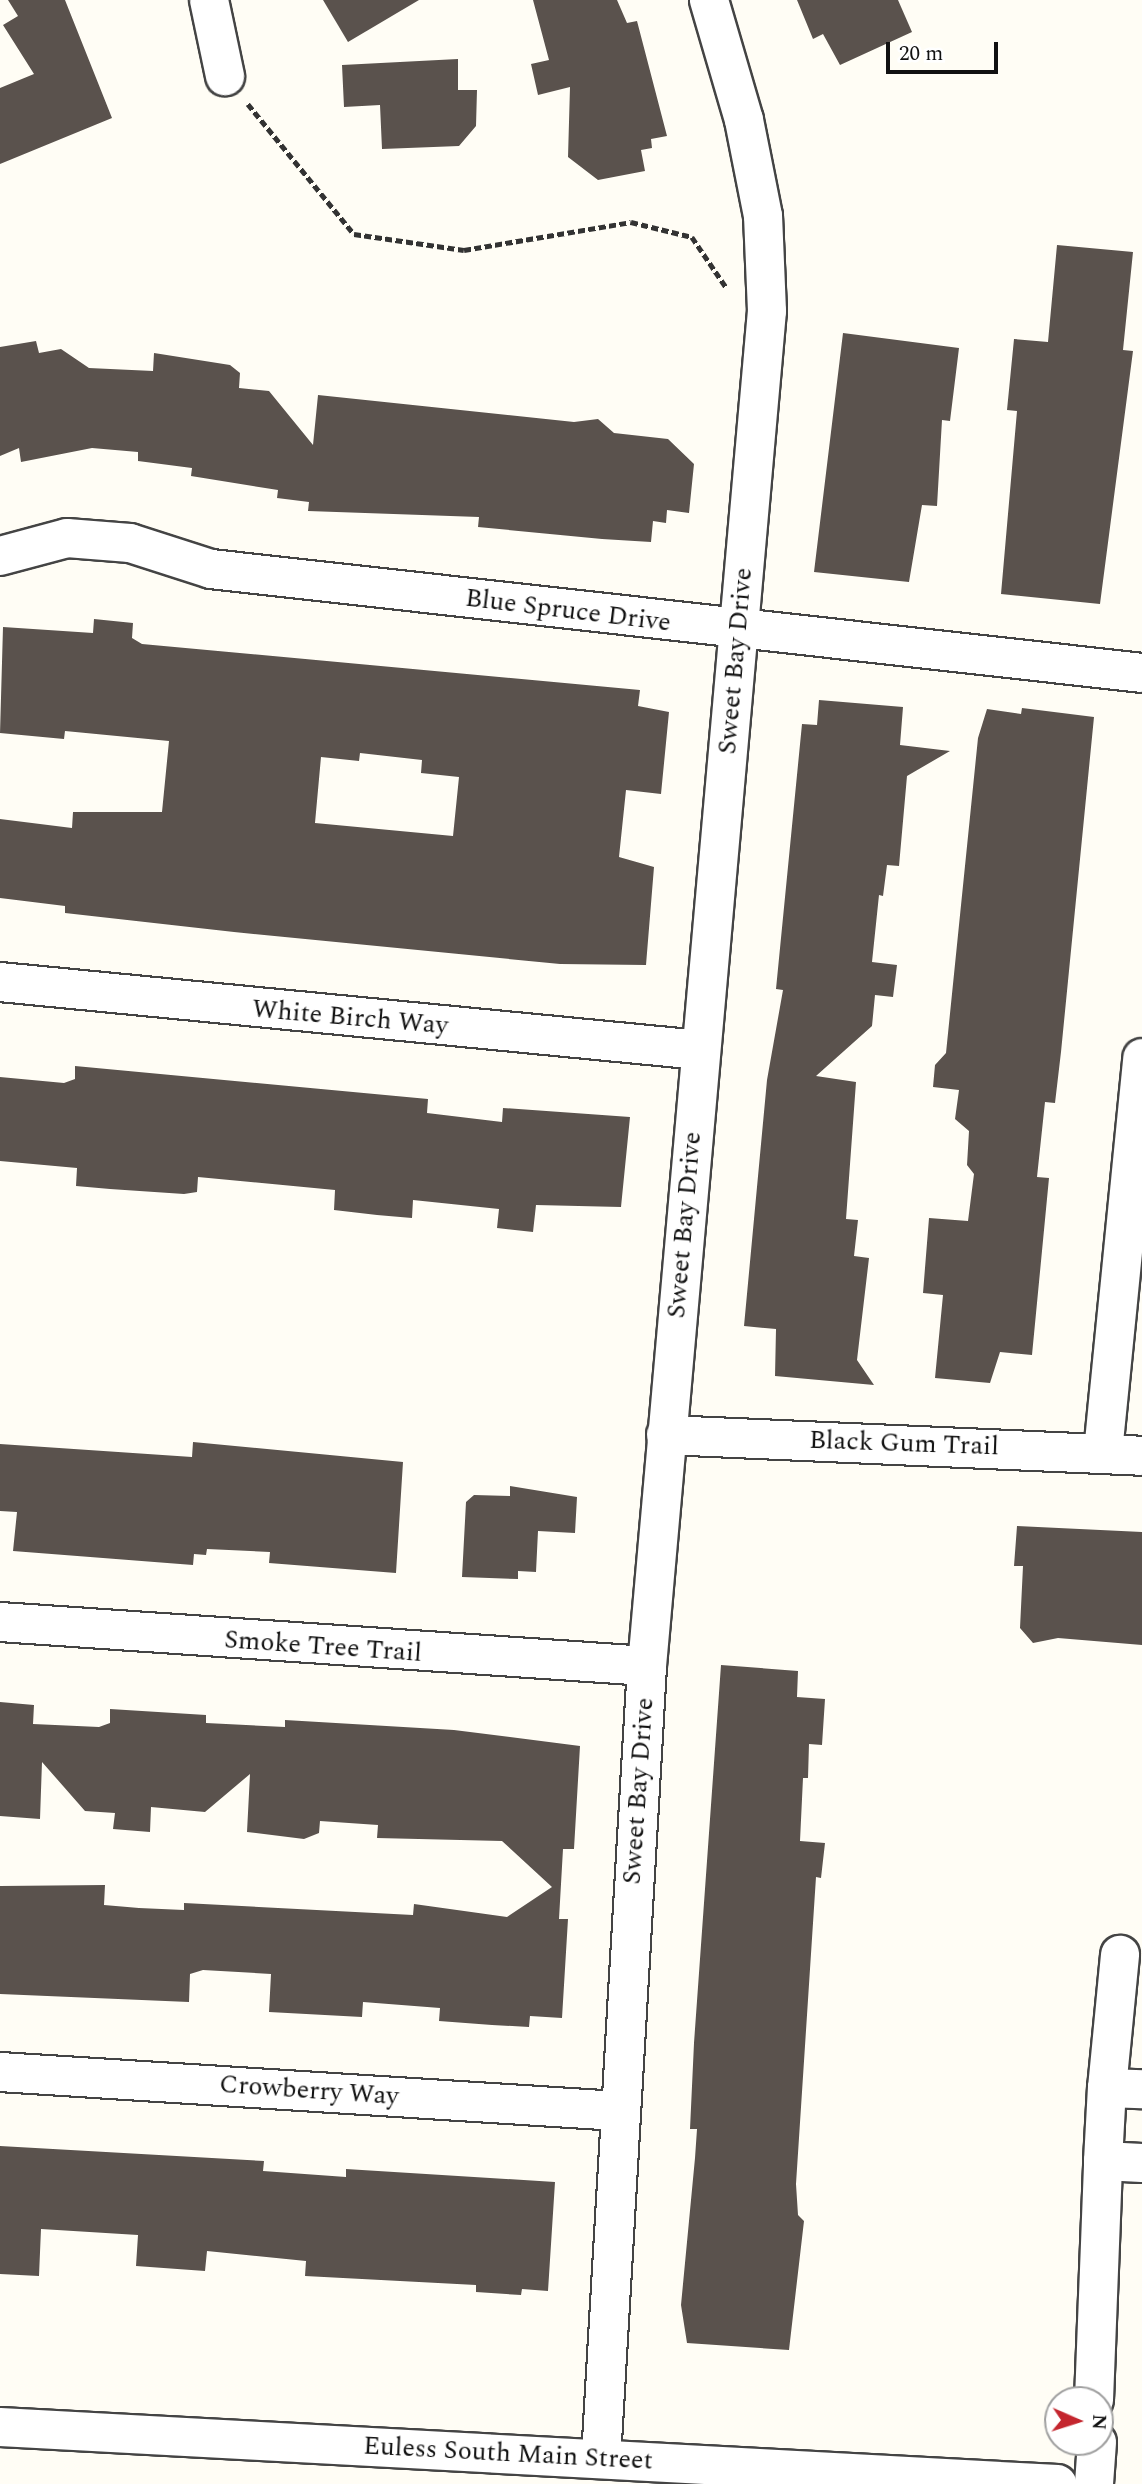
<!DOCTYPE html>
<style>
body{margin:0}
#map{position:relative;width:1142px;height:2484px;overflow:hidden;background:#fffdf5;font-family:Spectral,serif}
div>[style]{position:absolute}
.building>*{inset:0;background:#5a524d}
.path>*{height:4.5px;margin-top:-2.25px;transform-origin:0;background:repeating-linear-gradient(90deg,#333 0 7px,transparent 0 10.5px)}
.roads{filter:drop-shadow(2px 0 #444) drop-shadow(-2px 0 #444) drop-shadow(0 2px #444) drop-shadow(0 -2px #444)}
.minor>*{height:38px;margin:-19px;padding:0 19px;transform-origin:19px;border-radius:19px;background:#fff}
span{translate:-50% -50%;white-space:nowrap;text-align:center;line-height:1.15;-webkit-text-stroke:7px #fff;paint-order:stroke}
.street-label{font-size:26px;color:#111}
.north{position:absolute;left:1044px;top:2386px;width:70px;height:70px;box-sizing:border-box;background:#fff;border:2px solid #a0a0a0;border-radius:50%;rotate:93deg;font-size:19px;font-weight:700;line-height:28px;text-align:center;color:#111}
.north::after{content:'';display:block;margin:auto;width:24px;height:32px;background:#c4262e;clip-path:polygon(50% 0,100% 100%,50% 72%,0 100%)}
.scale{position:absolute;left:886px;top:42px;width:112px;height:32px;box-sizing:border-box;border:4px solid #111;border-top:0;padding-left:9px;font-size:21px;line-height:24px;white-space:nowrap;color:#111;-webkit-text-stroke:5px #fff;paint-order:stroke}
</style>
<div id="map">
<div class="building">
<i style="clip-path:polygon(8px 0,65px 0,112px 118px,0 164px,0 88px,34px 74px,3px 25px,18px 16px)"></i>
<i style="clip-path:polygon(323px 0,419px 0,348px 42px)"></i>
<i style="clip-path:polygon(533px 0,617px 0,627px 23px,637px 21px,667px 136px,651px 139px,652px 148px,641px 150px,645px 171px,598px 180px,568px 157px,570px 87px,538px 95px,531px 64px,549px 60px)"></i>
<i style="clip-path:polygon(797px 0,898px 0,912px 32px,840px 65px,823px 34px,813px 39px)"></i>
<i style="clip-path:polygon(458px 59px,458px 90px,477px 90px,476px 126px,459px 146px,382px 149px,380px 105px,344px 107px,342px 65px)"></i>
<i style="clip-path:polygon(1057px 245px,1133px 252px,1123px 350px,1133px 351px,1100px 604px,1001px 594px,1017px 411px,1007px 410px,1014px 339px,1048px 342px)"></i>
<i style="clip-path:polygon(843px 333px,959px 348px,950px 421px,942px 420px,937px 506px,922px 505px,909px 582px,814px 572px)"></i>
<i style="clip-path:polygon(36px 341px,39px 353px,61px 349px,89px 368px,153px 371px,154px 353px,230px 365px,240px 373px,239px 388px,269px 391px,313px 445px,318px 395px,574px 422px,598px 419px,614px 433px,668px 439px,694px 464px,689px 513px,667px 510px,666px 523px,653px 521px,651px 542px,602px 539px,478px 527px,479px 517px,308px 511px,309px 502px,277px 498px,278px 490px,191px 476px,192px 468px,138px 461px,138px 452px,92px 448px,21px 462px,19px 448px,0 456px,0 347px)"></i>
<i style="clip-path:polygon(evenodd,94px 619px,133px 623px,132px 638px,142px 644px,640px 690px,638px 706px,669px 712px,661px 794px,626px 790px,619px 857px,654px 867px,646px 965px,560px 964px,234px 932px,65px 913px,65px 906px,0 898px,0 819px,72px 828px,73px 812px,162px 812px,169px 741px,65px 731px,64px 739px,0 733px,3px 627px,93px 633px,94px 619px,360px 753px,422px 760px,421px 773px,459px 777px,453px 836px,315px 823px,321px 757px,359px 761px,360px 753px)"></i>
<i style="clip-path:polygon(819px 700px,903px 707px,900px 745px,950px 751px,907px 776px,899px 866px,887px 865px,883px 896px,879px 895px,872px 962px,897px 965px,893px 997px,875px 995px,872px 1026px,816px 1076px,856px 1082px,846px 1219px,858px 1220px,854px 1256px,869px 1258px,857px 1360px,874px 1385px,775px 1376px,776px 1329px,744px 1326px,767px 1080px,783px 990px,776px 989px,802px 724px,817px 725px)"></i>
<i style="clip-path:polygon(1022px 708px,1094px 717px,1061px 1052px,1055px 1103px,1045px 1102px,1037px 1177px,1049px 1178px,1032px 1355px,1000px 1352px,990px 1383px,935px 1378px,943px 1295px,923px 1293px,929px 1218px,968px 1221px,974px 1174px,967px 1165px,969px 1131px,955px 1119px,959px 1090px,933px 1087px,935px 1065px,946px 1053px,978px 738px,987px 709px,1021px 714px)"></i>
<i style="clip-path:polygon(75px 1066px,428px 1099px,427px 1113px,502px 1122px,503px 1108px,630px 1117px,621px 1207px,536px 1205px,533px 1232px,497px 1228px,499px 1209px,413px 1200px,412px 1218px,377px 1215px,334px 1210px,335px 1190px,198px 1177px,197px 1192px,184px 1194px,110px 1189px,76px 1186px,77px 1168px,0 1161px,0 1077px,64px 1083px,75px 1079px)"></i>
<i style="clip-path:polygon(193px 1442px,403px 1462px,396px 1573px,269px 1563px,270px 1552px,207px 1549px,206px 1555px,194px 1554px,193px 1565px,13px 1551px,17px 1512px,0 1511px,0 1444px,192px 1457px)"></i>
<i style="clip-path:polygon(510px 1486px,577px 1497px,575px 1533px,538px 1531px,536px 1572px,518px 1571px,518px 1579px,462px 1577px,466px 1502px,474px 1495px,510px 1496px)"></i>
<i style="clip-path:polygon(1017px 1526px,1142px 1532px,1142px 1645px,1058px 1638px,1033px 1643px,1020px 1628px,1023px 1566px,1014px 1566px)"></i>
<i style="clip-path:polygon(721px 1665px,798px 1671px,797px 1697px,825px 1699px,822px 1745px,809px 1744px,808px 1778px,803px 1778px,800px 1841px,825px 1843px,821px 1878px,816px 1877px,796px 2184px,798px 2215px,804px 2221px,789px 2350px,687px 2343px,681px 2305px,695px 2158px,697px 2129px,690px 2129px,694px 2043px)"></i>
<i style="clip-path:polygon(0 1702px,34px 1705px,33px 1724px,99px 1727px,110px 1723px,110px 1709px,206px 1715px,206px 1723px,285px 1727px,285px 1720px,454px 1730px,580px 1746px,574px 1849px,563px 1849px,559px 1919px,568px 1919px,562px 2018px,530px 2016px,529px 2027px,492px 2025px,439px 2021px,440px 2008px,363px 2002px,362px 2017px,269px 2012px,271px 1974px,203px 1970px,190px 1974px,189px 2002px,0 1994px,0 1886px,105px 1885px,104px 1905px,139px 1908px,184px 1910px,184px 1903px,413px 1915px,414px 1904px,507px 1917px,552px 1887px,502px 1841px,377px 1838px,378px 1825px,320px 1821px,319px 1833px,304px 1839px,247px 1832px,250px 1774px,205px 1812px,151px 1807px,150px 1832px,113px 1829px,115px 1813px,85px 1811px,42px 1762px,40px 1819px,0 1816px)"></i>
<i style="clip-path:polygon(0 2146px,264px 2161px,263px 2171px,346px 2177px,346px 2169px,555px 2182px,548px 2291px,522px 2289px,521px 2295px,476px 2292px,476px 2285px,305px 2276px,306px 2261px,207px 2251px,205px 2271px,136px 2266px,138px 2235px,41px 2229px,39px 2276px,0 2274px)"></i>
</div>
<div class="path">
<i style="left:248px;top:104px;width:168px;rotate:50.8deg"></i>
<i style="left:354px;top:234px;width:111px;rotate:8.3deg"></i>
<i style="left:464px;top:250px;width:169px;rotate:-9.5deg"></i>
<i style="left:631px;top:222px;width:63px;rotate:13.8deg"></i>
<i style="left:692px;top:237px;width:60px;rotate:55.8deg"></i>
</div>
<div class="roads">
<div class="minor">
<i style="left:209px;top:0;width:78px;rotate:78.1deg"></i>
<i style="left:0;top:556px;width:69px;rotate:-15deg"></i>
<i style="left:67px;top:538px;width:63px;rotate:4.5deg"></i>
<i style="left:130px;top:543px;width:85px;rotate:17.8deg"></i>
<i style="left:211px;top:569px;width:937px;rotate:6.37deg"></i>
<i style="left:0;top:982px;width:703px;rotate:5.55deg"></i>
<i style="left:666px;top:1435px;width:476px;rotate:2.5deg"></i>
<i style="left:1103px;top:1452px;width:396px;rotate:-84.3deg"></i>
<i style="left:0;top:1622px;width:648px;rotate:3.89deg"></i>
<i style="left:0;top:2072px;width:619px;rotate:3.61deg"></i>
<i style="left:1107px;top:2088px;width:134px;rotate:-84.4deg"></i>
<i style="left:1103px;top:2161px;width:73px;rotate:-86.9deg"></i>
<i style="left:1107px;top:2088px;width:35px;rotate:2deg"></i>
<i style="left:1094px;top:2400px;width:239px;rotate:-87.8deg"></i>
<i style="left:1103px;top:2161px;width:39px;rotate:3deg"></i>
<i style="left:0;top:2427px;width:1059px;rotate:3.09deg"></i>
<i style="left:601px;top:2459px;width:794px;rotate:-86.68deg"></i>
<i style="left:647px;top:1666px;width:1360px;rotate:-84.94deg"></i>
<i style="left:767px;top:311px;width:95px;rotate:-92.4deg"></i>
<i style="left:763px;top:216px;width:98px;rotate:-101.2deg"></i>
<i style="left:744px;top:120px;width:125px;rotate:-106.3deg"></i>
<i style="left:1094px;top:2484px;width:42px;rotate:-85.9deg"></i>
</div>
</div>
<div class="street-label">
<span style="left:568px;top:611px;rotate:7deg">Blue Spruce Drive</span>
<span style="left:736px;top:661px;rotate:-85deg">Sweet Bay Drive</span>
<span style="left:350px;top:1018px;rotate:5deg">White Birch Way</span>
<span style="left:685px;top:1225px;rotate:-85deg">Sweet Bay Drive</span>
<span style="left:904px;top:1444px;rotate:2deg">Black Gum Trail</span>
<span style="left:323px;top:1647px;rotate:4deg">Smoke Tree Trail</span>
<span style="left:639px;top:1791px;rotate:-86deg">Sweet Bay Drive</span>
<span style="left:309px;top:2091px;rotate:4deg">Crowberry Way</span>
<span style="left:508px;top:2454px;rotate:3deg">Euless South Main Street</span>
</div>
<div class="north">N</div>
<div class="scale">20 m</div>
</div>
